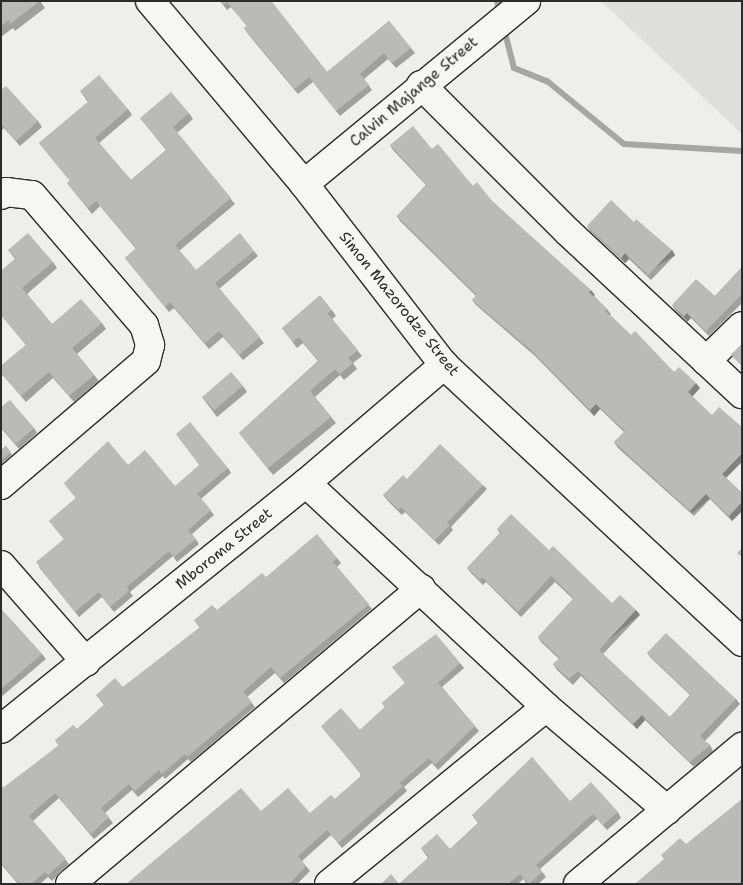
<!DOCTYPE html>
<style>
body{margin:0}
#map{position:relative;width:743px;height:885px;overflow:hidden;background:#eeeeea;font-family:"Shantell Sans",sans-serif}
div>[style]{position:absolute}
.built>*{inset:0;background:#dededb}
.stream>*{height:6px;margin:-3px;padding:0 3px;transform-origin:3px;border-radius:3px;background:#a6a6a3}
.roads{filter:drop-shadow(1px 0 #2b2b2b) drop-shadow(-1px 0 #2b2b2b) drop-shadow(0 1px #2b2b2b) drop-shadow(0 -1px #2b2b2b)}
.minor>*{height:28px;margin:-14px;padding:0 14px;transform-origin:14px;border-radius:14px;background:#f6f6f2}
.wall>*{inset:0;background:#a0a09d}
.shaded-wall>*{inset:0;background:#828280;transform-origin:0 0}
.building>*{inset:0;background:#babab7;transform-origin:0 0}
span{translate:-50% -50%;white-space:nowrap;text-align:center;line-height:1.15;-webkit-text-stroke:5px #f6f6f2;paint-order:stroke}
.street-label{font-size:15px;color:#2b2b2b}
.frame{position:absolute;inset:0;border:2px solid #2b2b2b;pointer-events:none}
</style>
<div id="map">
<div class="built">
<i style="clip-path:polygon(601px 1px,742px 1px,742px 134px)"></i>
</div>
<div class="stream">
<i style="left:497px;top:1px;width:14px;rotate:78deg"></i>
<i style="left:504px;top:29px;width:40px;rotate:75.6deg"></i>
<i style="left:514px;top:68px;width:35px;rotate:22deg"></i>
<i style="left:547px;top:81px;width:99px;rotate:39.3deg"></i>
<i style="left:624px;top:144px;width:118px;rotate:3.4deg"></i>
</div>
<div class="roads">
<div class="minor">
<i style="left:150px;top:1px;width:239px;rotate:49.9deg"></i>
<i style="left:304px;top:184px;width:229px;rotate:52.3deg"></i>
<i style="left:444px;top:365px;width:407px;rotate:42.9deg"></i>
<i style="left:421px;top:85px;width:208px;rotate:45deg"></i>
<i style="left:568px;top:232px;width:238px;rotate:43deg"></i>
<i style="left:304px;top:184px;width:288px;rotate:-39.5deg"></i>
<i style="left:1px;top:195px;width:6px;rotate:-31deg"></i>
<i style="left:6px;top:192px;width:26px;rotate:7deg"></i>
<i style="left:32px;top:195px;width:172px;rotate:49.3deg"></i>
<i style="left:144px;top:325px;width:21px;rotate:73deg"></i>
<i style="left:150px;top:345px;width:16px;rotate:104deg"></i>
<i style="left:146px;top:361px;width:191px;rotate:139.5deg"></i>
<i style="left:706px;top:361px;width:50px;rotate:-44.2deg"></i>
<i style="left:306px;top:483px;width:328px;rotate:43deg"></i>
<i style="left:546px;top:707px;width:159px;rotate:40.4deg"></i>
<i style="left:1px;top:565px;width:129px;rotate:48.8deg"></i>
<i style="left:1px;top:729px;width:392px;rotate:-38.9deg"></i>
<i style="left:306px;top:483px;width:182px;rotate:-40.5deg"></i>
<i style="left:70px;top:884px;width:459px;rotate:-40.1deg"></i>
<i style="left:329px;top:884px;width:280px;rotate:-39.2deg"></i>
<i style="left:578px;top:884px;width:214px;rotate:-39.9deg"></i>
</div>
</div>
<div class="wall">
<i style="clip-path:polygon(1px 1px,40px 1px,45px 8px,15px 31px,13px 28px,1px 37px)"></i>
<i style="clip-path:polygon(220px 1px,271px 1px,327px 72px,389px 21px,415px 53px,396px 68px,388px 59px,364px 79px,372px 90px,340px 116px,313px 82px,298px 94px,248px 34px,244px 28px,247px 26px,231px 7px,227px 10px)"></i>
<i style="clip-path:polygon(1px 90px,38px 121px,42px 127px,20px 146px,4px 128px,1px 131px)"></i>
<i style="clip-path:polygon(80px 91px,128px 109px,132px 115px,99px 143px,131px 180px,166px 150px,140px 118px,189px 113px,193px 119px,177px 133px,235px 204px,179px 251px,196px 270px,254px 251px,258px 256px,219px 289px,264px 343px,243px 360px,223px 337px,209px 349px,174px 308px,169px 312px,125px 258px,136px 249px,100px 206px,92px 214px,67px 183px,70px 181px,39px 143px,88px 102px)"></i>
<i style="clip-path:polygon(390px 145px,432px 149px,473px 186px,492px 201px,595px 295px,594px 296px,607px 309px,611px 314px,610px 315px,631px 335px,674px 372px,700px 388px,692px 396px,726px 478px,742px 493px,742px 511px,732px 521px,710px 499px,694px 516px,618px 448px,614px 442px,624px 432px,600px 409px,594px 416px,535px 356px,476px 305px,472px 300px,476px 296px,400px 221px,397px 216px,426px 185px,393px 150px)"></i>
<i style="clip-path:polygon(634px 222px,672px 250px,675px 255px,651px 280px,629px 259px,625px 263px,590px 231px,587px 226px)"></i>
<i style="clip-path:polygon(8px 250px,53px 262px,57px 268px,27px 294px,52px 324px,102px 323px,106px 329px,77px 354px,99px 381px,74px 402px,53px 378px,26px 402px,1px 373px,1px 366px,26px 345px,1px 315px,1px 271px,15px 259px)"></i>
<i style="clip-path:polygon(742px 267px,742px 303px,709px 336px,691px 318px,687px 322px,675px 310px,672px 305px,715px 296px)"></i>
<i style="clip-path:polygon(332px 310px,336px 316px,332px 319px,362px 356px,353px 363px,357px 369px,344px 380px,340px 375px,315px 397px,336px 423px,273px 475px,239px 433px,318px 361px,303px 343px,297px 348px,282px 328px)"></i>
<i style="clip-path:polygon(742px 344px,742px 366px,731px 355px)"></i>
<i style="clip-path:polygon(243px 386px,247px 392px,217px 417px,202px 397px)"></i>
<i style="clip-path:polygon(1px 407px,34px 428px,37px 433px,19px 449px,1px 428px)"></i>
<i style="clip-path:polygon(6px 446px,12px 455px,1px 464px,1px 450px)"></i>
<i style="clip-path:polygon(128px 465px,175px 486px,228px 468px,231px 473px,201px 499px,214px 515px,192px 534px,199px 544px,177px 562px,173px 556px,130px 592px,133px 596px,114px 612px,102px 597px,79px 617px,39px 567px,64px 539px,49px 521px,76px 498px,64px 483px)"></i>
<i style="clip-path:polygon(407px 479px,483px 485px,487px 489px,451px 527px,453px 530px,439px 545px,405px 512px,402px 515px,387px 500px,383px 495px)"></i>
<i style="clip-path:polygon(497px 529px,549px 550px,612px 603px,636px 610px,640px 615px,603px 654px,670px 717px,690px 695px,651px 658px,647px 653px,736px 699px,740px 704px,705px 741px,710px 745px,713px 751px,694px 767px,645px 720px,637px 729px,581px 676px,573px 685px,557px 670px,553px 664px,559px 659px,541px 642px,538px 637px,573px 599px,555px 582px,521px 617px,486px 582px,483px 585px,471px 573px,467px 568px,500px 533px)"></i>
<i style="clip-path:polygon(337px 558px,341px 563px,337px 567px,372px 609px,284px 683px,275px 673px,247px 697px,255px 707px,191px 762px,188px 759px,165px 779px,163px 776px,138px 797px,132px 790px,105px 813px,113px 823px,94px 839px,59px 798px,33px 821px,69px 864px,52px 881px,48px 877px,40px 884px,18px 884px,1px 864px,1px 785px,3px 788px,59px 746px,55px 740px,77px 729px,104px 705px,96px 695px,123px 687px,200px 628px,194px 620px,217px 610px,266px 577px)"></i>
<i style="clip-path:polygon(1px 609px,42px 654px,46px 659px,1px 697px)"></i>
<i style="clip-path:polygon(460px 663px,464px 668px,442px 687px,479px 731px,438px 770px,432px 763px,404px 787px,407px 791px,342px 848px,331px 835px,302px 861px,310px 871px,297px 884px,126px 884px,261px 811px,310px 813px,335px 799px,360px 777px,360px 773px,321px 726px,360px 730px,385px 707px,382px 703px,405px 683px,392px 667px)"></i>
<i style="clip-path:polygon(570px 801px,618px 812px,621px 818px,607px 830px,597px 819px,540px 869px,546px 877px,538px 884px,527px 884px,523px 879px,518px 884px,381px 884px,399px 884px,428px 858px,421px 848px,450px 849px,478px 823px,472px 815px)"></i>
</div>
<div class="shaded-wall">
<i style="left:672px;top:250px;width:6px;height:35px;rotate:59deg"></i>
<i style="clip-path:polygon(625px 253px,629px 259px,625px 263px,621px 258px)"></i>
<i style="left:591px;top:290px;width:6px;height:3px;rotate:51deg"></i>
<i style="clip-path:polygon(687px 313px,691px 318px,687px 322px,684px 316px)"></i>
<i style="clip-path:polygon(696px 383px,700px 388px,692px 397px,688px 392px)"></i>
<i style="clip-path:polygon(596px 404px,600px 409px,594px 416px,590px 410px)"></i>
<i style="clip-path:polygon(742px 453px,742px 462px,725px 479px,722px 474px)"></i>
<i style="left:706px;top:494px;width:6px;height:23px;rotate:51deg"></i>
<i style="clip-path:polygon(742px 502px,742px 511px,732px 521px,729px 516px)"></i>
<i style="left:636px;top:610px;width:6px;height:54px;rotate:51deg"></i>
<i style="clip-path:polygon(642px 715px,645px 720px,637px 729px,633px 724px)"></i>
</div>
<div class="building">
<i style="clip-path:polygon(1px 1px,40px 1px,10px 24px,9px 20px,1px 26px)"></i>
<i style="clip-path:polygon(221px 1px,271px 1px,327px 72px,389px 21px,411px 48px,392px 63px,384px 53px,360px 74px,369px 85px,336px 111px,309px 77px,295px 89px,244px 28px,247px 26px,227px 2px,224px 5px)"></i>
<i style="clip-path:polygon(99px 75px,128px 109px,95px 138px,131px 180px,167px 150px,140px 118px,171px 92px,189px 113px,173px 127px,231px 198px,175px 245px,196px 270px,240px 233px,254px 251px,215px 283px,260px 337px,239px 355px,219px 331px,205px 343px,170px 302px,165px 307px,125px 258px,136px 248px,96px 201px,88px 208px,67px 183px,70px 181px,39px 143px,89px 101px,80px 91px)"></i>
<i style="clip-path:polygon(6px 86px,38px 121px,16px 141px,1px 124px,1px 90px)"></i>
<i style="clip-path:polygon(413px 126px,432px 149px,438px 144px,473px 186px,477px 182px,492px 201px,591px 290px,589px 292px,607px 309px,605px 311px,631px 335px,635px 331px,674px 372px,679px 367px,696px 383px,688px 392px,712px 415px,719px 407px,742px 427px,742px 453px,722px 474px,742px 493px,742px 502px,729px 516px,706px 494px,690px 511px,614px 442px,625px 431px,596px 404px,590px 410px,532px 351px,472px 300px,477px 295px,397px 216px,427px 185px,390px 145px)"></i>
<i style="clip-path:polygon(611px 200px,634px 222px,636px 219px,672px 250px,648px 275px,625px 253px,621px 258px,587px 226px)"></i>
<i style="clip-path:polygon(28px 233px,53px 262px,22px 288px,52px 324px,81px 299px,102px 323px,72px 348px,94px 375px,69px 396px,49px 372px,21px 396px,1px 372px,1px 366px,26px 345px,1px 315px,1px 271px,16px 259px,8px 250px)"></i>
<i style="clip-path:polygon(742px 267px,742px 294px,706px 331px,687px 313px,684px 316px,672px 305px,696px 279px,715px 296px)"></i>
<i style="clip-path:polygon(320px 295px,332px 310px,327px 313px,358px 350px,348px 358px,353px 363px,340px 374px,335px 369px,310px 391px,331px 417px,268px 468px,239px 433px,319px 361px,299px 337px,293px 342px,282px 328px)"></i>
<i style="clip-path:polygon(742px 344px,742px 365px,731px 355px)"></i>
<i style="left:231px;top:372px;width:18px;height:38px;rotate:49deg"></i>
<i style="clip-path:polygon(10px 400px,34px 428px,16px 444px,1px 427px,1px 407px)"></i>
<i style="clip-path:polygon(190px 422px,228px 468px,197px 494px,211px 510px,188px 530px,196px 539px,174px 557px,169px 551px,127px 587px,129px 591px,110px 607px,99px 592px,75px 612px,36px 562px,64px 539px,49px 521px,76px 498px,64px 483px,108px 441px,128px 465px,145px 450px,175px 486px,199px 465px,176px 434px)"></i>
<i style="clip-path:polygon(440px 444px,483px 485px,447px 523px,450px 525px,435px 540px,401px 507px,399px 510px,383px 495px,403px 475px,407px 479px)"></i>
<i style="clip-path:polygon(6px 446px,11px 452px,1px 460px,1px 450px)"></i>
<i style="clip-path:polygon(511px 514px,549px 550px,553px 546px,612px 603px,620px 595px,636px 610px,599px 650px,670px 717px,691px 695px,647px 653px,666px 633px,736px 699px,700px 736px,710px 745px,690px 762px,642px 715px,633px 724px,578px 671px,569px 679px,553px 664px,560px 658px,538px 637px,574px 598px,551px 576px,518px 612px,482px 577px,480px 580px,467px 568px,501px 532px,497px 529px)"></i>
<i style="clip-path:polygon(317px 534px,337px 558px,333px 562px,369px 604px,280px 678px,271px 667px,243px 692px,252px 702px,187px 757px,185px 754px,162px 774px,159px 770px,135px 791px,129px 784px,101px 808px,109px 817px,91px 834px,55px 793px,29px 816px,66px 859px,48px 875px,45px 872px,31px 884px,19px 884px,1px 863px,1px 785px,3px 788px,59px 745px,55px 740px,73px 725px,77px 729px,105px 705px,96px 695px,115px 678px,123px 687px,200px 627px,194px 620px,212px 605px,217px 610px,262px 573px,266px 577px)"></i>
<i style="clip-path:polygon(742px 548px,742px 557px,737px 553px)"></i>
<i style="clip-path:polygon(1px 609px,42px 654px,1px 689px)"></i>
<i style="clip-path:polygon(436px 634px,460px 663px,438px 683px,475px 726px,435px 765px,429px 758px,400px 783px,403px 786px,338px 843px,327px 830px,298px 856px,306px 866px,289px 884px,126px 884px,241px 788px,261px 811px,288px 788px,310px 813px,331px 795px,335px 799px,360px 777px,360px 772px,321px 726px,341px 708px,360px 730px,385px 707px,382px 703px,405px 683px,392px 667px)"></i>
<i style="clip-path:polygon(532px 757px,570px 801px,591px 782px,618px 812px,603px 825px,593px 814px,536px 865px,542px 872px,529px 884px,528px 884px,520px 874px,508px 884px,381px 884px,391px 874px,399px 884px,429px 857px,421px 848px,437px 834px,450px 849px,479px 823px,472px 815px)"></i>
<i style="clip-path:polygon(742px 799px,742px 884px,635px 884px,664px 859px,661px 855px,680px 838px,686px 844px)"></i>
</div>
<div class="street-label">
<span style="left:414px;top:92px;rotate:-40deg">Calvin Majange Street</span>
<span style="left:399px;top:304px;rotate:51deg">Simon Mazorodze Street</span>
<span style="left:224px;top:549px;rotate:-39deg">Mboroma Street</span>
</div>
<div class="frame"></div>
</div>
